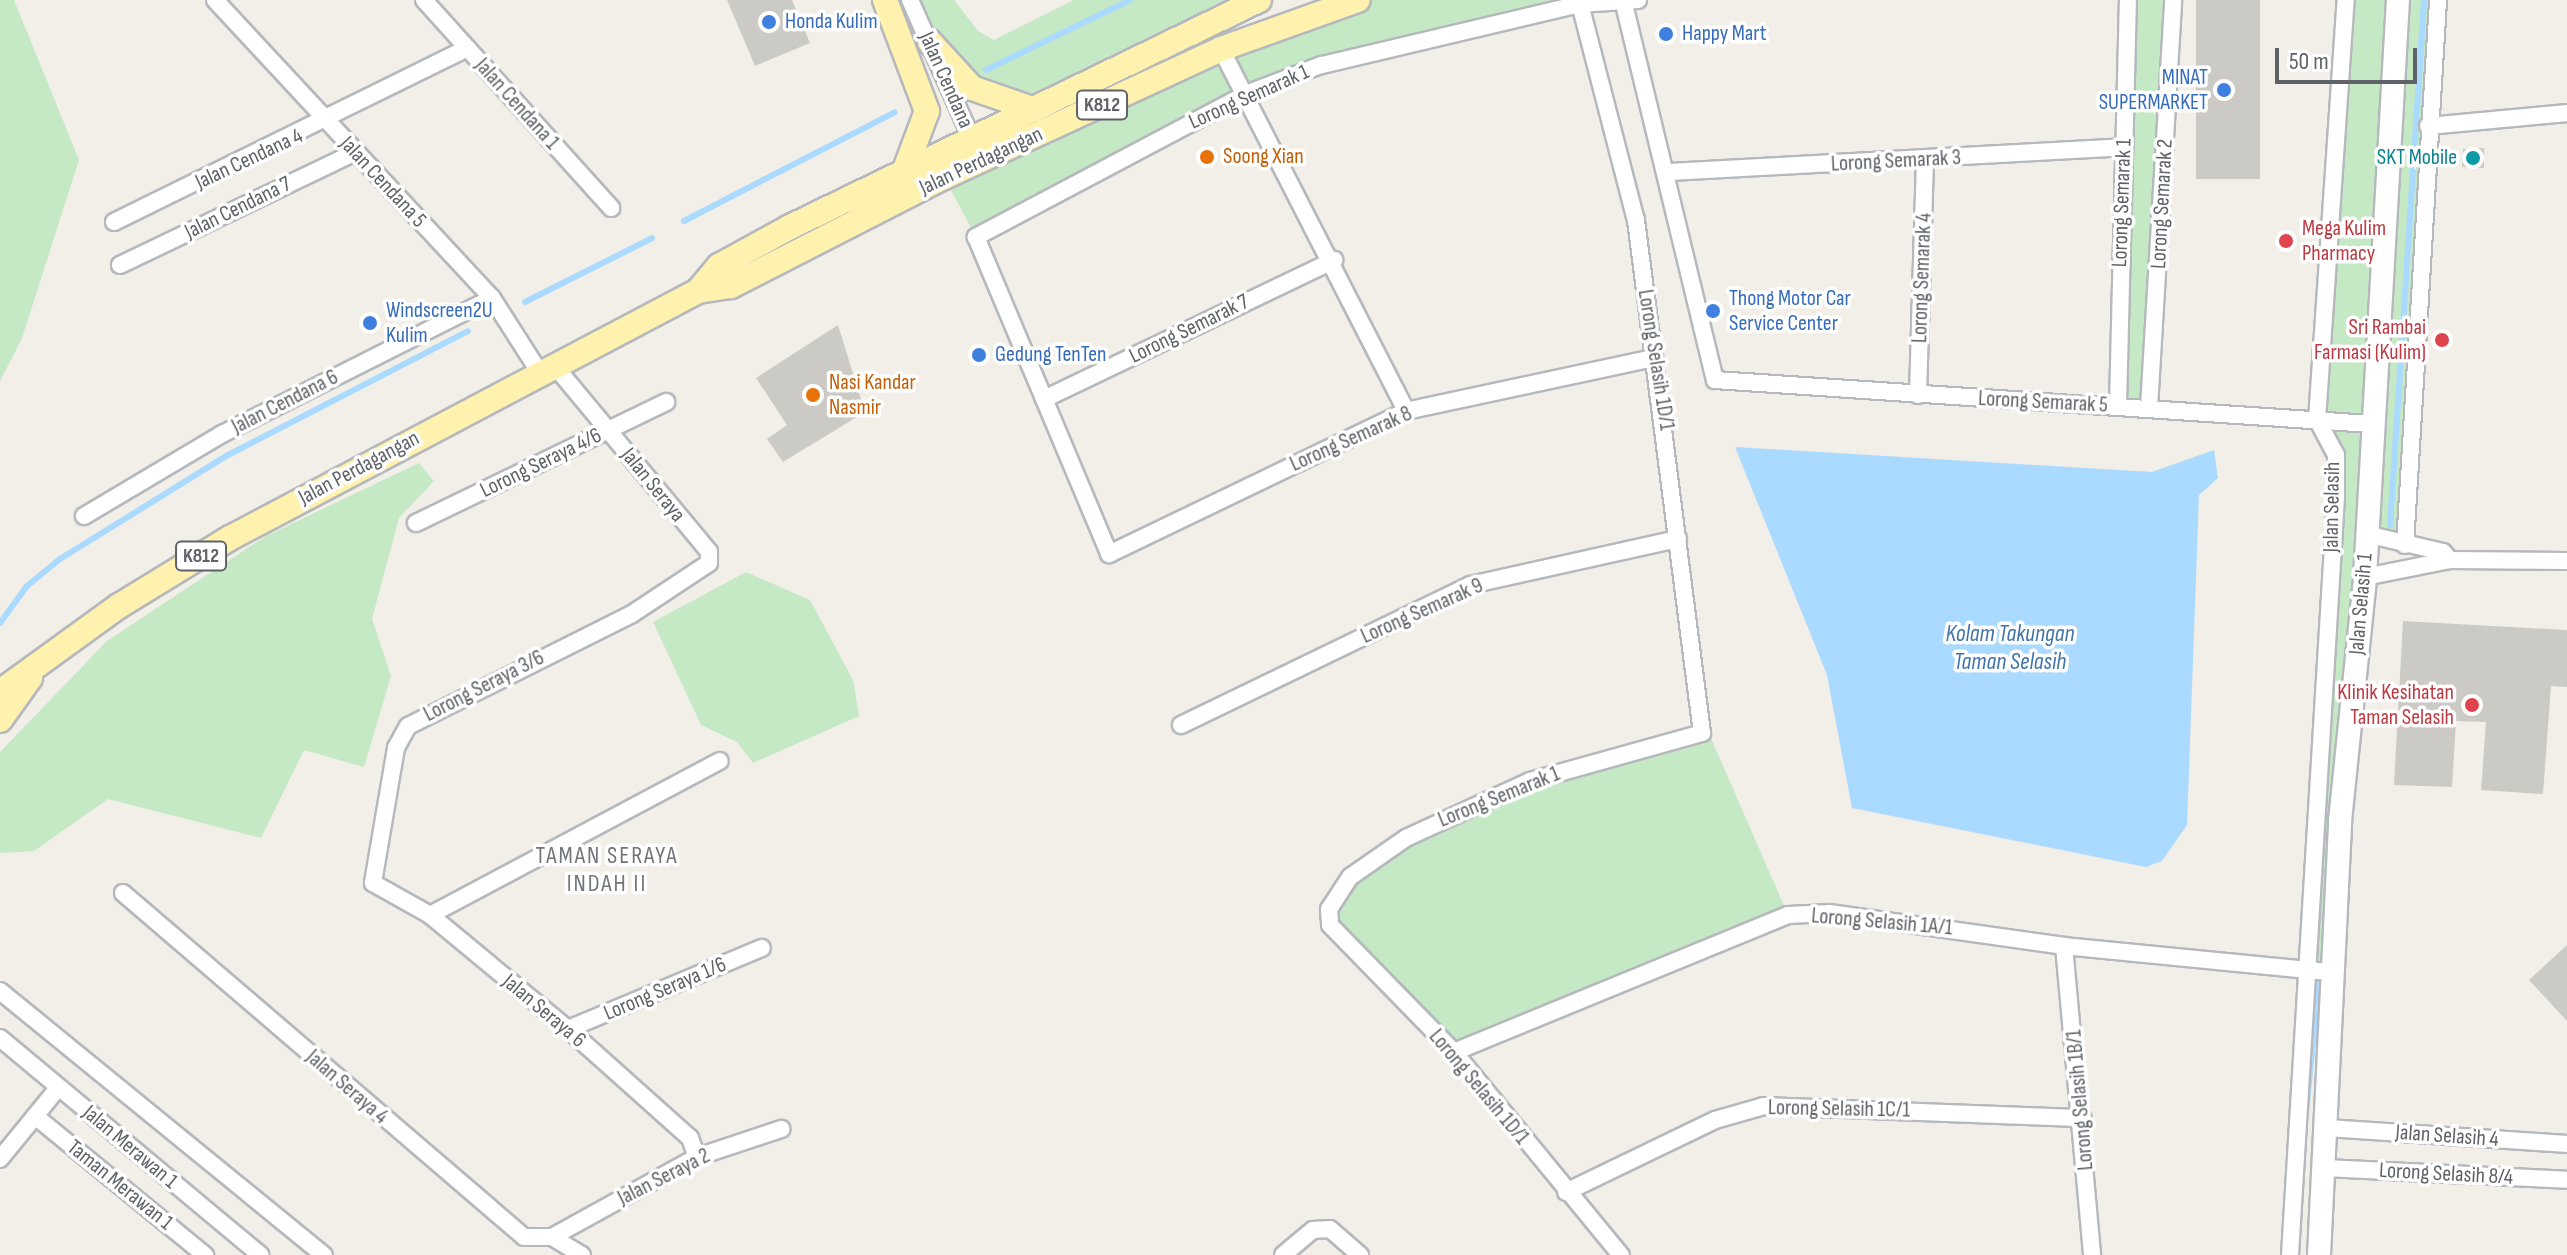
<!DOCTYPE html>
<style>
body{margin:0}
#map{position:relative;width:2567px;height:1255px;overflow:hidden;background:#f1efe8;font-family:"Sofia Sans Condensed",sans-serif}
div>[style]{position:absolute}
.green>*{inset:0;background:#c5e8c5}
.water>*{inset:0;background:#aadaff}
.stream>*{height:6px;margin:-3px;padding:0 3px;transform-origin:3px;border-radius:3px;background:#aadaff}
.building>*{inset:0;background:#cccac5;transform-origin:0 0}
.roads{filter:drop-shadow(2px 0 #b5b8bc) drop-shadow(-2px 0 #b5b8bc) drop-shadow(0 2px #b5b8bc) drop-shadow(0 -2px #b5b8bc)}
.street>*{height:16px;margin:-8px;padding:0 8px;transform-origin:8px;border-radius:8px;background:#fff}
.secondary>*{height:22px;margin:-11px;padding:0 11px;transform-origin:11px;border-radius:11px;background:#fff}
.primary>*{height:24px;margin:-12px;padding:0 12px;transform-origin:12px;border-radius:12px;background:#fff2af}
.dots>*{width:22px;height:22px;translate:-50% -50%;box-sizing:border-box;border:4px solid #fff;border-radius:50%}
span{translate:-50% -50%;white-space:nowrap;text-align:center;line-height:1.15;-webkit-text-stroke:7px #fff;paint-order:stroke}
.shield-label span{padding:2px 6px;background:#fff;border:2px solid;border-radius:6px;-webkit-text-stroke-width:0}
.shield-label{font-size:20px;color:#5f6368;font-weight:700}
.shop-label{font-size:22px;color:#366cbe}
.left{translate:0 -50%;text-align:left}
.right{translate:-100% -50%;text-align:right}
.street-label{font-size:22px;color:#5f6368}
.food-label{font-size:22px;color:#c56008}
.culture-label{font-size:22px;color:#0d838f}
.health-label{font-size:22px;color:#be3a42}
.water-label{font-size:24px;color:#4174aa;font-style:italic}
.neighbourhood-label{font-size:24px;color:#70757a;letter-spacing:2px}
.scale{position:absolute;left:2275px;top:48px;width:142px;height:36px;box-sizing:border-box;border:4px solid #5f6368;border-top:0;padding-left:10px;font-size:24px;line-height:28px;white-space:nowrap;color:#5f6368;-webkit-text-stroke:6px #fff;paint-order:stroke}
</style>
<div id="map">
<div class="green">
<i style="clip-path:polygon(0 0,14px 0,79px 160px,22px 338px,0 381px)"></i>
<i style="clip-path:polygon(910px 0,954px 0,978px 31px,994px 40px,1074px 0,1259px 0,1027px 107px,972px 88px)"></i>
<i style="clip-path:polygon(1358px 0,1638px 0,1321px 65px,976px 237px,944px 177px)"></i>
<i style="clip-path:polygon(2126px 0,2173px 0,2149px 408px,2118px 406px)"></i>
<i style="clip-path:polygon(2346px 0,2438px 0,2405px 545px,2367px 534px,2335px 973px,2312px 971px,2335px 455px,2317px 420px)"></i>
<i style="clip-path:polygon(419px 463px,434px 481px,399px 518px,372px 619px,391px 676px,364px 767px,304px 750px,261px 838px,108px 799px,34px 851px,0 853px,0 752px,107px 641px,266px 536px)"></i>
<i style="clip-path:polygon(746px 572px,810px 600px,853px 680px,859px 716px,753px 763px,737px 742px,701px 725px,653px 622px)"></i>
<i style="clip-path:polygon(1704px 722px,1788px 915px,1454px 1052px,1330px 925px,1350px 877px,1480px 801px,1696px 739px)"></i>
</div>
<div class="water">
<i style="clip-path:polygon(1735px 447px,2152px 472px,2214px 450px,2218px 478px,2199px 495px,2187px 825px,2162px 861px,2146px 867px,1852px 808px,1827px 675px)"></i>
</div>
<div class="stream">
<i style="left:986px;top:70px;width:160px;rotate:-25.9deg"></i>
<i style="left:684px;top:221px;width:237px;rotate:-27.3deg"></i>
<i style="left:525px;top:302px;width:142px;rotate:-26.7deg"></i>
<i style="left:2390px;top:525px;width:526px;rotate:-86.29deg"></i>
<i style="left:0;top:623px;width:46px;rotate:-53.9deg"></i>
<i style="left:27px;top:586px;width:43px;rotate:-39.3deg"></i>
<i style="left:60px;top:559px;width:198px;rotate:-31.8deg"></i>
<i style="left:228px;top:455px;width:270px;rotate:-27.3deg"></i>
<i style="left:2306px;top:1112px;width:141px;rotate:-84.3deg"></i>
</div>
<div class="building">
<i style="clip-path:polygon(727px 0,792px 0,810px 43px,755px 66px)"></i>
<i style="left:2196px;top:0;width:64px;height:179px"></i>
<i style="clip-path:polygon(2484px 148px,2484px 168px,2462px 167px,2463px 149px)"></i>
<i style="clip-path:polygon(838px 325px,865px 412px,783px 462px,767px 439px,787px 425px,756px 378px)"></i>
<i style="clip-path:polygon(2403px 621px,2567px 630px,2567px 687px,2551px 686px,2543px 794px,2481px 790px,2486px 722px,2456px 721px,2452px 787px,2394px 785px)"></i>
<i style="clip-path:polygon(2567px 945px,2567px 1021px,2529px 980px)"></i>
</div>
<div class="roads">
<div class="street">
<i style="left:215px;top:0;width:407px;rotate:47.1deg"></i>
<i style="left:492px;top:298px;width:89px;rotate:57.4deg"></i>
<i style="left:424px;top:0;width:280px;rotate:48deg"></i>
<i style="left:910px;top:0;width:162px;rotate:66deg"></i>
<i style="left:1623px;top:0;width:391px;rotate:76.4deg"></i>
<i style="left:1715px;top:380px;width:656px;rotate:3.84deg"></i>
<i style="left:1638px;top:0;width:58px;rotate:176.1deg"></i>
<i style="left:1580px;top:4px;width:266px;rotate:166.7deg"></i>
<i style="left:1321px;top:65px;width:80px;rotate:158.9deg"></i>
<i style="left:1246px;top:94px;width:306px;rotate:152.1deg"></i>
<i style="left:976px;top:237px;width:344px;rotate:67.2deg"></i>
<i style="left:1109px;top:554px;width:330px;rotate:-25.7deg"></i>
<i style="left:1406px;top:411px;width:254px;rotate:-12.1deg"></i>
<i style="left:1580px;top:4px;width:223px;rotate:75.5deg"></i>
<i style="left:1636px;top:220px;width:517px;rotate:82.67deg"></i>
<i style="left:1702px;top:733px;width:179px;rotate:164.4deg"></i>
<i style="left:1530px;top:781px;width:136px;rotate:155.3deg"></i>
<i style="left:1406px;top:838px;width:68px;rotate:145.1deg"></i>
<i style="left:1350px;top:877px;width:38px;rotate:123deg"></i>
<i style="left:1329px;top:909px;width:16px;rotate:86deg"></i>
<i style="left:1330px;top:925px;width:177px;rotate:45.7deg"></i>
<i style="left:1454px;top:1052px;width:263px;rotate:50.6deg"></i>
<i style="left:1221px;top:49px;width:407px;rotate:62.9deg"></i>
<i style="left:2428px;top:126px;width:140px;rotate:-5.3deg"></i>
<i style="left:1668px;top:172px;width:457px;rotate:-3.1deg"></i>
<i style="left:114px;top:222px;width:394px;rotate:-26.2deg"></i>
<i style="left:120px;top:265px;width:262px;rotate:-25.6deg"></i>
<i style="left:554px;top:365px;width:243px;rotate:50.3deg"></i>
<i style="left:709px;top:552px;width:11px;rotate:90deg"></i>
<i style="left:709px;top:563px;width:92px;rotate:146.5deg"></i>
<i style="left:632px;top:614px;width:250px;rotate:153.4deg"></i>
<i style="left:408px;top:726px;width:25px;rotate:119deg"></i>
<i style="left:396px;top:748px;width:137px;rotate:99.7deg"></i>
<i style="left:373px;top:883px;width:65px;rotate:29.3deg"></i>
<i style="left:430px;top:915px;width:179px;rotate:39.6deg"></i>
<i style="left:568px;top:1029px;width:164px;rotate:41.8deg"></i>
<i style="left:690px;top:1138px;width:20px;rotate:70deg"></i>
<i style="left:1918px;top:395px;width:234px;rotate:-88.3deg"></i>
<i style="left:1044px;top:399px;width:322px;rotate:-25.6deg"></i>
<i style="left:2118px;top:406px;width:406px;rotate:-88.6deg"></i>
<i style="left:2149px;top:408px;width:409px;rotate:-86.6deg"></i>
<i style="left:84px;top:516px;width:161px;rotate:-30.7deg"></i>
<i style="left:222px;top:434px;width:302px;rotate:-26.7deg"></i>
<i style="left:416px;top:523px;width:278px;rotate:-25.8deg"></i>
<i style="left:2366px;top:534px;width:79px;rotate:13.2deg"></i>
<i style="left:2443px;top:552px;width:11px;rotate:49deg"></i>
<i style="left:2405px;top:545px;width:546px;rotate:-86.53deg"></i>
<i style="left:2365px;top:577px;width:87px;rotate:-11.3deg"></i>
<i style="left:2450px;top:560px;width:117px;rotate:0.5deg"></i>
<i style="left:1181px;top:725px;width:321px;rotate:-25.8deg"></i>
<i style="left:1470px;top:585px;width:213px;rotate:-12.5deg"></i>
<i style="left:123px;top:893px;width:528px;rotate:40.62deg"></i>
<i style="left:524px;top:1237px;width:28px"></i>
<i style="left:552px;top:1237px;width:166px;rotate:-28.9deg"></i>
<i style="left:697px;top:1157px;width:89px;rotate:-18.4deg"></i>
<i style="left:430px;top:915px;width:328px;rotate:-28deg"></i>
<i style="left:2064px;top:946px;width:310px;rotate:84.8deg"></i>
<i style="left:0;top:991px;width:418px;rotate:39.2deg"></i>
<i style="left:568px;top:1029px;width:210px;rotate:-22.7deg"></i>
<i style="left:0;top:1038px;width:339px;rotate:39.8deg"></i>
<i style="left:1454px;top:1052px;width:361px;rotate:-22.3deg"></i>
<i style="left:1788px;top:915px;width:42px;rotate:-2.7deg"></i>
<i style="left:1830px;top:913px;width:236px;rotate:8deg"></i>
<i style="left:2064px;top:946px;width:258px;rotate:5.6deg"></i>
<i style="left:35px;top:1116px;width:220px;rotate:39.3deg"></i>
<i style="left:2327px;top:1128px;width:241px;rotate:3.8deg"></i>
<i style="left:0;top:1159px;width:92px;rotate:-50.8deg"></i>
<i style="left:2325px;top:1168px;width:242px;rotate:2.8deg"></i>
<i style="left:1566px;top:1192px;width:165px;rotate:-25.8deg"></i>
<i style="left:1715px;top:1120px;width:51px;rotate:-15.9deg"></i>
<i style="left:1764px;top:1106px;width:319px;rotate:2.2deg"></i>
<i style="left:552px;top:1237px;width:35px;rotate:31deg"></i>
<i style="left:1283px;top:1255px;width:39px;rotate:-40deg"></i>
<i style="left:1313px;top:1230px;width:17px;rotate:-3deg"></i>
<i style="left:1330px;top:1229px;width:40px;rotate:41deg"></i>
<i style="left:2290px;top:1255px;width:760px;rotate:-86.53deg"></i>
<i style="left:2336px;top:496px;width:41px;rotate:-90deg"></i>
<i style="left:2336px;top:455px;width:40px;rotate:-118deg"></i>
<i style="left:2317px;top:420px;width:421px;rotate:-86.1deg"></i>
</div>
<div class="secondary">
<i style="left:2319px;top:1255px;width:435px;rotate:-87.2deg"></i>
<i style="left:2340px;top:821px;width:245px;rotate:-84.1deg"></i>
<i style="left:2365px;top:577px;width:578px;rotate:-86.73deg"></i>
</div>
<div class="primary">
<i style="left:885px;top:0;width:119px;rotate:69.3deg"></i>
<i style="left:927px;top:111px;width:60px;rotate:110.6deg"></i>
<i style="left:930px;top:42px;width:62px;rotate:47.6deg"></i>
<i style="left:972px;top:88px;width:58px;rotate:19.1deg"></i>
<i style="left:698px;top:291px;width:33px;rotate:-50deg"></i>
<i style="left:719px;top:266px;width:81px;rotate:-28.8deg"></i>
<i style="left:790px;top:227px;width:521px;rotate:-25.83deg"></i>
<i style="left:0;top:692px;width:147px;rotate:-35.9deg"></i>
<i style="left:119px;top:606px;width:130px;rotate:-31.5deg"></i>
<i style="left:230px;top:538px;width:529px;rotate:-27.82deg"></i>
<i style="left:698px;top:291px;width:33px;rotate:-9deg"></i>
<i style="left:731px;top:286px;width:239px;rotate:-27.1deg"></i>
<i style="left:944px;top:177px;width:305px;rotate:-24.8deg"></i>
<i style="left:1221px;top:49px;width:145px;rotate:-19.7deg"></i>
<i style="left:0;top:720px;width:52px;rotate:-54.5deg"></i>
</div>
</div>
<div class="dots">
<i style="left:769px;top:22px;background:#3f7fe0"></i>
<i style="left:1666px;top:34px;background:#3f7fe0"></i>
<i style="left:2224px;top:90px;background:#3f7fe0"></i>
<i style="left:1207px;top:157px;background:#e8710a"></i>
<i style="left:2473px;top:158px;background:#0f9aa8"></i>
<i style="left:2286px;top:241px;background:#e0444e"></i>
<i style="left:1713px;top:311px;background:#3f7fe0"></i>
<i style="left:370px;top:323px;background:#3f7fe0"></i>
<i style="left:2442px;top:340px;background:#e0444e"></i>
<i style="left:979px;top:355px;background:#3f7fe0"></i>
<i style="left:813px;top:395px;background:#e8710a"></i>
<i style="left:2472px;top:705px;background:#e0444e"></i>
</div>
<div class="shield-label">
<span style="left:1102px;top:105px">K812</span>
<span style="left:201px;top:556px">K812</span>
</div>
<div class="shop-label">
<span class="left" style="left:785px;top:22px">Honda Kulim</span>
<span class="left" style="left:1682px;top:34px">Happy Mart</span>
<span class="right" style="left:2208px;top:90px">MINAT<br>SUPERMARKET</span>
<span class="left" style="left:1729px;top:311px">Thong Motor Car<br>Service Center</span>
<span class="left" style="left:386px;top:323px">Windscreen2U<br>Kulim</span>
<span class="left" style="left:995px;top:355px">Gedung TenTen</span>
</div>
<div class="street-label">
<span style="left:946px;top:80px;rotate:66deg">Jalan Cendana</span>
<span style="left:1249px;top:97px;rotate:-24deg">Lorong Semarak 1</span>
<span style="left:517px;top:104px;rotate:48deg">Jalan Cendana 1</span>
<span style="left:249px;top:159px;rotate:-25deg">Jalan Cendana 4</span>
<span style="left:981px;top:161px;rotate:-25deg">Jalan Perdagangan</span>
<span style="left:1896px;top:161px;rotate:-3deg">Lorong Semarak 3</span>
<span style="left:383px;top:182px;rotate:47deg">Jalan Cendana 5</span>
<span style="left:2122px;top:203px;rotate:-88deg">Lorong Semarak 1</span>
<span style="left:2162px;top:204px;rotate:-87deg">Lorong Semarak 2</span>
<span style="left:238px;top:208px;rotate:-26deg">Jalan Cendana 7</span>
<span style="left:1922px;top:278px;rotate:-88deg">Lorong Semarak 4</span>
<span style="left:1189px;top:329px;rotate:-26deg">Lorong Semarak 7</span>
<span style="left:1656px;top:360px;rotate:81deg">Lorong Selasih 1D/1</span>
<span style="left:285px;top:402px;rotate:-27deg">Jalan Cendana 6</span>
<span style="left:2043px;top:402px;rotate:3deg">Lorong Semarak 5</span>
<span style="left:1351px;top:439px;rotate:-24deg">Lorong Semarak 8</span>
<span style="left:541px;top:463px;rotate:-26deg">Lorong Seraya 4/6</span>
<span style="left:359px;top:468px;rotate:-28deg">Jalan Perdagangan</span>
<span style="left:653px;top:485px;rotate:51deg">Jalan Seraya</span>
<span style="left:2332px;top:507px;rotate:-89deg">Jalan Selasih</span>
<span style="left:2361px;top:604px;rotate:-85deg">Jalan Selasih 1</span>
<span style="left:1422px;top:611px;rotate:-24deg">Lorong Semarak 9</span>
<span style="left:484px;top:686px;rotate:-27deg">Lorong Seraya 3/6</span>
<span style="left:1499px;top:797px;rotate:-22deg">Lorong Semarak 1</span>
<span style="left:1882px;top:922px;rotate:5deg">Lorong Selasih 1A/1</span>
<span style="left:665px;top:989px;rotate:-23deg">Lorong Seraya 1/6</span>
<span style="left:544px;top:1011px;rotate:40deg">Jalan Seraya 6</span>
<span style="left:347px;top:1087px;rotate:41deg">Jalan Seraya 4</span>
<span style="left:1479px;top:1087px;rotate:50deg">Lorong Selasih 1D/1</span>
<span style="left:2080px;top:1100px;rotate:-95deg">Lorong Selasih 1B/1</span>
<span style="left:1839px;top:1109px;rotate:1deg">Lorong Selasih 1C/1</span>
<span style="left:2447px;top:1136px;rotate:4deg">Jalan Selasih 4</span>
<span style="left:130px;top:1147px;rotate:40deg">Jalan Merawan 1</span>
<span style="left:2446px;top:1174px;rotate:3deg">Lorong Selasih 8/4</span>
<span style="left:664px;top:1177px;rotate:-27deg">Jalan Seraya 2</span>
<span style="left:120px;top:1185px;rotate:39deg">Taman Merawan 1</span>
</div>
<div class="food-label">
<span class="left" style="left:1223px;top:157px">Soong Xian</span>
<span class="left" style="left:829px;top:395px">Nasi Kandar<br>Nasmir</span>
</div>
<div class="culture-label">
<span class="right" style="left:2457px;top:158px">SKT Mobile</span>
</div>
<div class="health-label">
<span class="left" style="left:2302px;top:241px">Mega Kulim<br>Pharmacy</span>
<span class="right" style="left:2426px;top:340px">Sri Rambai<br>Farmasi (Kulim)</span>
<span class="right" style="left:2454px;top:705px">Klinik Kesihatan<br>Taman Selasih</span>
</div>
<div class="water-label">
<span style="left:2010px;top:648px">Kolam Takungan<br>Taman Selasih</span>
</div>
<div class="neighbourhood-label">
<span style="left:607px;top:870px">TAMAN SERAYA<br>INDAH II</span>
</div>
<div class="scale">50 m</div>
</div>
